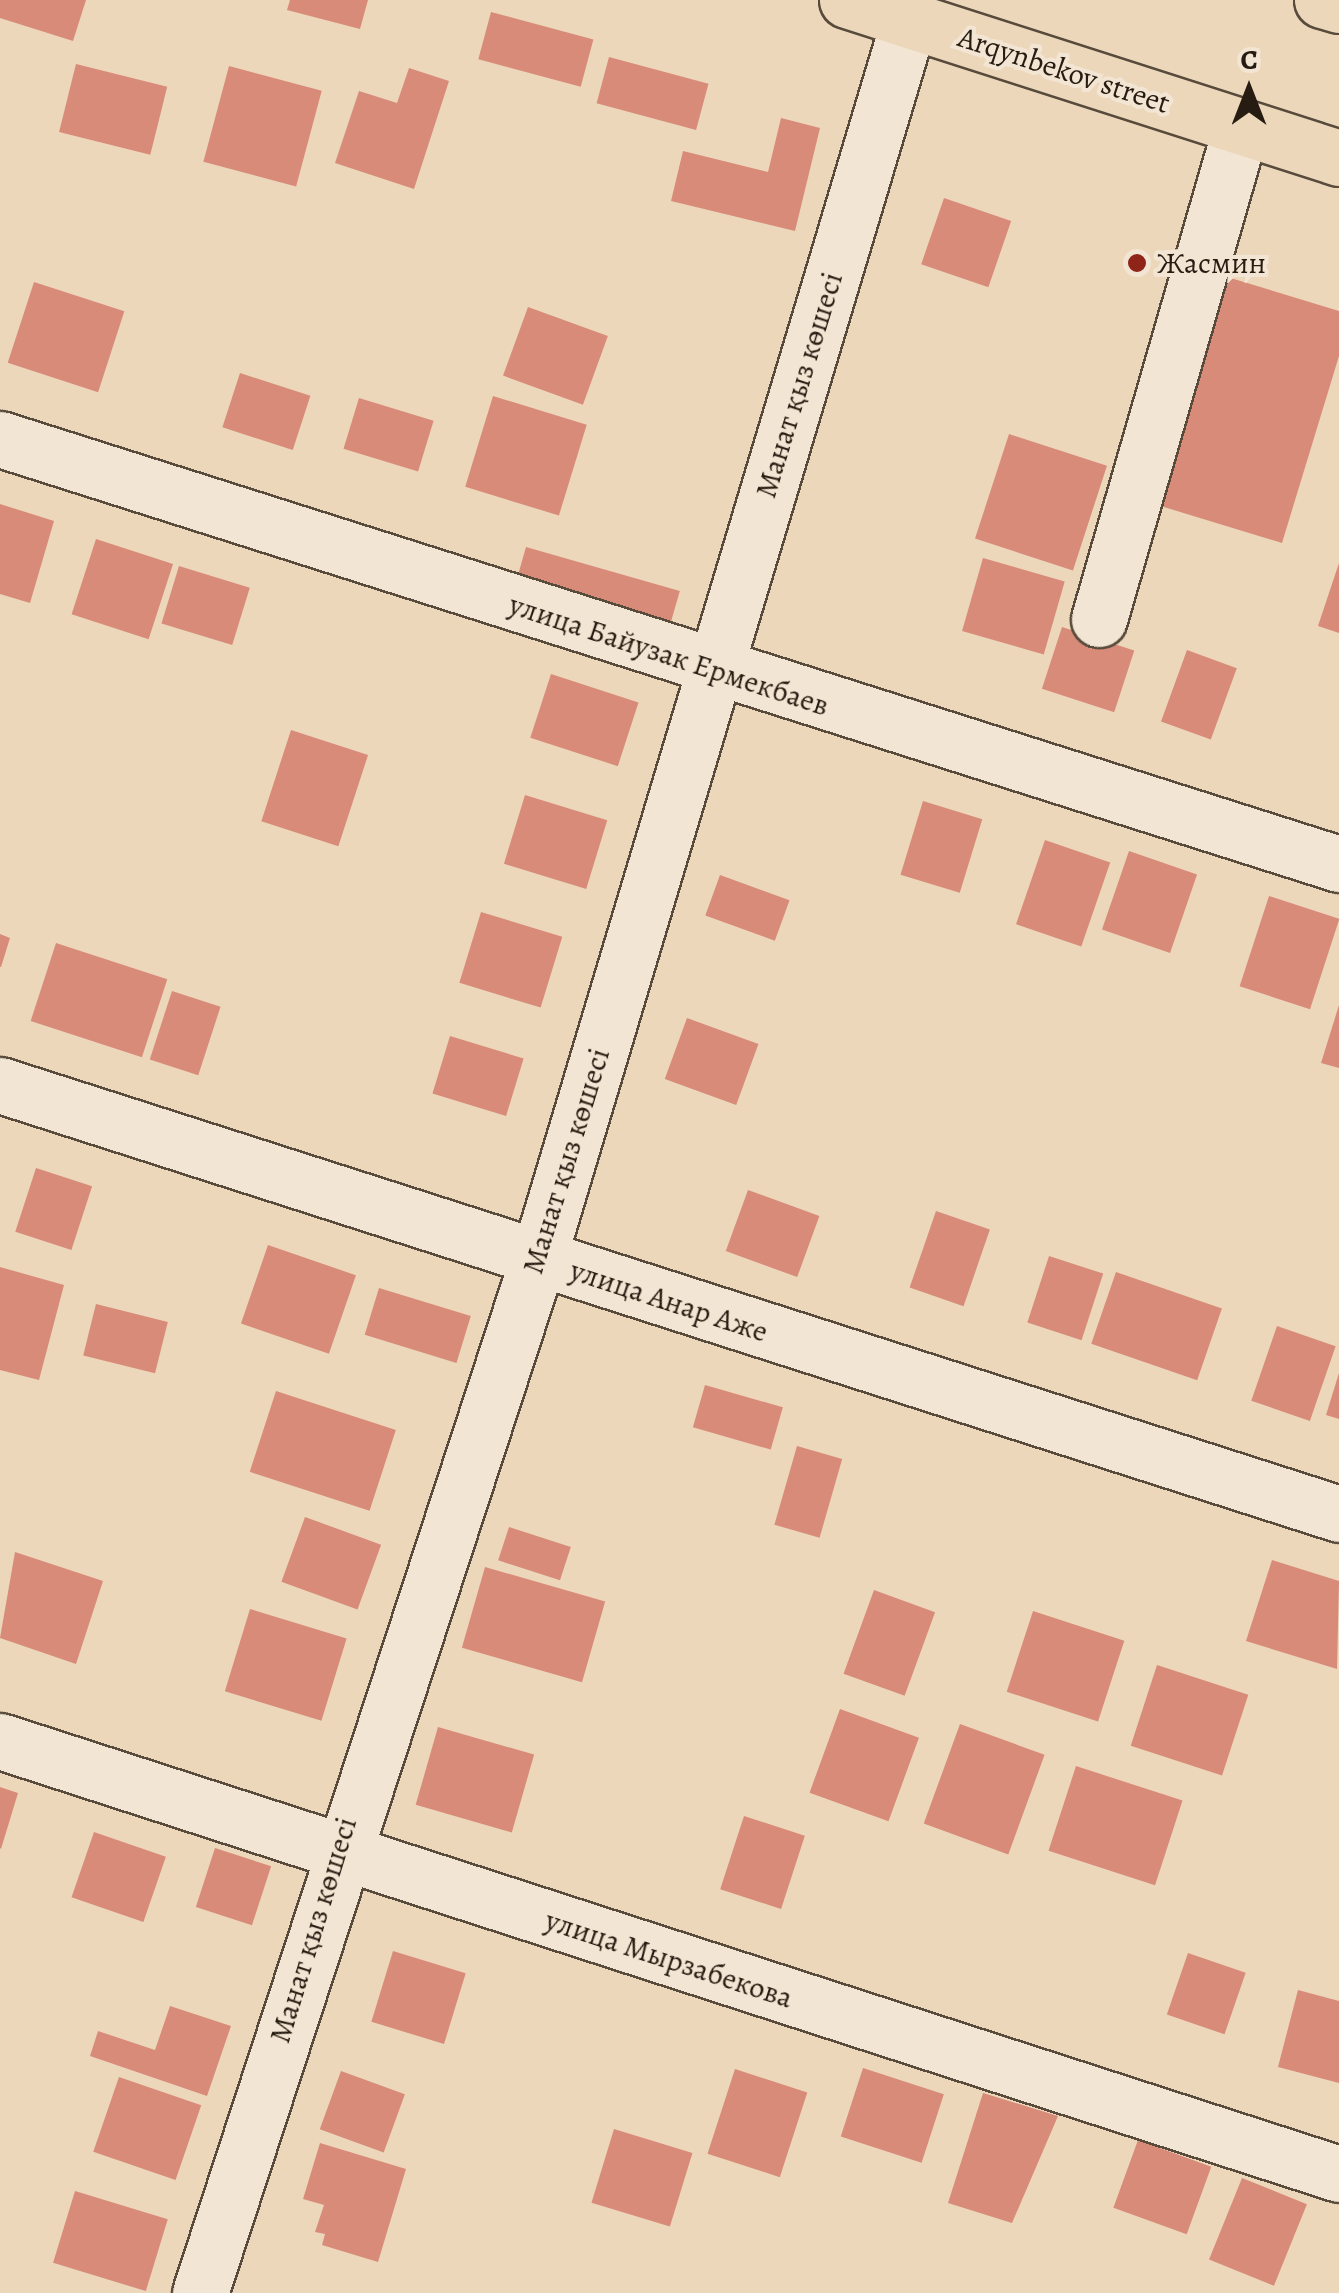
<!DOCTYPE html>
<meta charset="utf-8">
<style>
body{margin:0}
#map{position:relative;width:1339px;height:2293px;overflow:hidden;background:#ecd7bb;font-family:Alegreya,serif}
div>[style]{position:absolute}
.building>*{inset:0;background:#d88b79;transform-origin:0 0}
.roads{filter:drop-shadow(2px 0 #584b3c) drop-shadow(-2px 0 #584b3c) drop-shadow(0 2px #584b3c) drop-shadow(0 -2px #584b3c)}
.minor>*{height:55px;margin:-27.5px;padding:0 27.5px;transform-origin:27.5px;border-radius:27.5px;background:#f3e5d3}
.major>*{height:55px;margin:-27.5px;padding:0 27.5px;transform-origin:27.5px;border-radius:27.5px;background:#ecd7bb}
.dots>*{width:28px;height:28px;translate:-50% -50%;box-sizing:border-box;border:5px solid #f3e5d3;border-radius:50%}
span{translate:-50% -50%;white-space:nowrap;text-align:center;line-height:1.15;-webkit-text-stroke:8px #f3e5d3;paint-order:stroke}
.street-label{font-size:30px;color:#271c11}
.poi-label{font-size:30px;color:#271c11}
.left{translate:0 -50%;text-align:left}
.north{position:absolute;left:1199px;top:40px;width:100px;height:100px;-webkit-text-stroke:8px #f3e5d3;paint-order:stroke;rotate:0deg;font-size:28px;font-weight:700;line-height:40px;text-align:center;color:#271c11}
.north::after{content:'';display:block;margin:auto;width:35px;height:45px;background:#271c11;clip-path:polygon(50% 0,100% 100%,50% 72%,0 100%)}
</style>
<div id="map">
<div class="building">
<i style="clip-path:polygon(0 0,86px 0,73px 41px,0 18px)"></i>
<i style="clip-path:polygon(290px 0,368px 0,360px 29px,287px 10px)"></i>
<i style="left:491px;top:12px;width:106px;height:49px;rotate:15deg"></i>
<i style="left:609px;top:57px;width:103px;height:48px;rotate:15deg"></i>
<i style="left:76px;top:64px;width:94px;height:70px;rotate:14deg"></i>
<i style="left:229px;top:66px;width:96px;height:99px;rotate:15deg"></i>
<i style="clip-path:polygon(409px 68px,449px 81px,414px 189px,335px 163px,359px 91px,397px 103px)"></i>
<i style="clip-path:polygon(781px 118px,820px 128px,795px 231px,671px 201px,683px 151px,768px 172px)"></i>
<i style="left:944px;top:198px;width:71px;height:70px;rotate:19deg"></i>
<i style="clip-path:polygon(1224px 276px,1339px 311px,1339px 356px,1282px 543px,1154px 504px)"></i>
<i style="left:34px;top:282px;width:95px;height:85px;rotate:18deg"></i>
<i style="left:528px;top:307px;width:85px;height:73px;rotate:20deg"></i>
<i style="left:240px;top:373px;width:74px;height:57px;rotate:18deg"></i>
<i style="left:493px;top:396px;width:98px;height:95px;rotate:17deg"></i>
<i style="left:359px;top:398px;width:78px;height:53px;rotate:17deg"></i>
<i style="left:1009px;top:434px;width:103px;height:110px;rotate:18deg"></i>
<i style="clip-path:polygon(0 504px,54px 521px,30px 603px,0 594px)"></i>
<i style="left:96px;top:539px;width:81px;height:79px;rotate:18deg"></i>
<i style="left:526px;top:547px;width:160px;height:41px;rotate:16deg"></i>
<i style="left:983px;top:558px;width:85px;height:76px;rotate:16deg"></i>
<i style="clip-path:polygon(1339px 563px,1339px 633px,1318px 626px)"></i>
<i style="left:179px;top:566px;width:74px;height:60px;rotate:17deg"></i>
<i style="left:1062px;top:627px;width:76px;height:65px;rotate:18deg"></i>
<i style="left:1187px;top:650px;width:53px;height:76px;rotate:20deg"></i>
<i style="left:551px;top:674px;width:92px;height:67px;rotate:18deg"></i>
<i style="left:291px;top:730px;width:81px;height:96px;rotate:18deg"></i>
<i style="left:525px;top:795px;width:86px;height:72px;rotate:17deg"></i>
<i style="left:923px;top:801px;width:62px;height:77px;rotate:17deg"></i>
<i style="left:1045px;top:840px;width:69px;height:89px;rotate:19deg"></i>
<i style="left:1129px;top:851px;width:72px;height:83px;rotate:19deg"></i>
<i style="left:720px;top:875px;width:74px;height:43px;rotate:20deg"></i>
<i style="left:1269px;top:896px;width:74px;height:95px;rotate:18deg"></i>
<i style="left:481px;top:912px;width:85px;height:74px;rotate:17deg"></i>
<i style="clip-path:polygon(0 934px,10px 938px,1px 967px,0 967px)"></i>
<i style="left:56px;top:943px;width:117px;height:82px;rotate:18deg"></i>
<i style="left:172px;top:991px;width:51px;height:72px;rotate:18deg"></i>
<i style="clip-path:polygon(1339px 1005px,1339px 1068px,1321px 1063px)"></i>
<i style="left:687px;top:1018px;width:76px;height:65px;rotate:20deg"></i>
<i style="left:450px;top:1036px;width:77px;height:60px;rotate:17deg"></i>
<i style="left:36px;top:1168px;width:59px;height:67px;rotate:18deg"></i>
<i style="left:748px;top:1190px;width:76px;height:65px;rotate:20deg"></i>
<i style="left:936px;top:1211px;width:57px;height:81px;rotate:19deg"></i>
<i style="left:268px;top:1245px;width:93px;height:83px;rotate:19deg"></i>
<i style="left:1049px;top:1256px;width:57px;height:70px;rotate:18deg"></i>
<i style="clip-path:polygon(0 1267px,64px 1285px,39px 1380px,0 1370px)"></i>
<i style="left:1116px;top:1272px;width:112px;height:76px;rotate:19deg"></i>
<i style="left:379px;top:1288px;width:96px;height:49px;rotate:17deg"></i>
<i style="left:96px;top:1304px;width:74px;height:53px;rotate:14deg"></i>
<i style="left:1277px;top:1326px;width:62px;height:79px;rotate:19deg"></i>
<i style="clip-path:polygon(1339px 1373px,1339px 1419px,1326px 1415px)"></i>
<i style="left:705px;top:1385px;width:81px;height:44px;rotate:16deg"></i>
<i style="left:276px;top:1391px;width:126px;height:85px;rotate:18deg"></i>
<i style="left:797px;top:1446px;width:47px;height:82px;rotate:16deg"></i>
<i style="left:305px;top:1517px;width:81px;height:69px;rotate:20deg"></i>
<i style="left:509px;top:1527px;width:65px;height:35px;rotate:18deg"></i>
<i style="clip-path:polygon(15px 1552px,103px 1581px,76px 1664px,0 1638px)"></i>
<i style="clip-path:polygon(1272px 1560px,1339px 1581px,1337px 1669px,1246px 1641px)"></i>
<i style="left:485px;top:1567px;width:125px;height:84px;rotate:16deg"></i>
<i style="left:874px;top:1590px;width:65px;height:89px;rotate:20deg"></i>
<i style="left:250px;top:1609px;width:101px;height:86px;rotate:17deg"></i>
<i style="left:1033px;top:1611px;width:96px;height:85px;rotate:18deg"></i>
<i style="left:1157px;top:1665px;width:96px;height:85px;rotate:18deg"></i>
<i style="left:840px;top:1709px;width:84px;height:89px;rotate:20deg"></i>
<i style="left:960px;top:1724px;width:90px;height:106px;rotate:20deg"></i>
<i style="left:438px;top:1727px;width:100px;height:81px;rotate:16deg"></i>
<i style="left:1076px;top:1766px;width:112px;height:89px;rotate:18deg"></i>
<i style="clip-path:polygon(0 1787px,18px 1793px,1px 1849px,0 1848px)"></i>
<i style="left:744px;top:1816px;width:64px;height:77px;rotate:18deg"></i>
<i style="left:94px;top:1832px;width:76px;height:69px;rotate:19deg"></i>
<i style="left:215px;top:1848px;width:59px;height:62px;rotate:18deg"></i>
<i style="left:393px;top:1951px;width:76px;height:74px;rotate:17deg"></i>
<i style="left:1188px;top:1953px;width:61px;height:65px;rotate:19deg"></i>
<i style="clip-path:polygon(1298px 1990px,1339px 2001px,1339px 2083px,1278px 2067px)"></i>
<i style="clip-path:polygon(170px 2006px,231px 2026px,207px 2096px,90px 2056px,98px 2031px,155px 2050px)"></i>
<i style="left:863px;top:2068px;width:85px;height:72px;rotate:18deg"></i>
<i style="left:735px;top:2069px;width:76px;height:89px;rotate:18deg"></i>
<i style="left:341px;top:2071px;width:68px;height:62px;rotate:20deg"></i>
<i style="left:119px;top:2077px;width:87px;height:79px;rotate:19deg"></i>
<i style="clip-path:polygon(983px 2093px,1058px 2116px,1012px 2223px,948px 2203px)"></i>
<i style="left:614px;top:2129px;width:82px;height:77px;rotate:17deg"></i>
<i style="left:1138px;top:2140px;width:78px;height:72px;rotate:20deg"></i>
<i style="clip-path:polygon(320px 2143px,406px 2169px,378px 2262px,322px 2245px,325px 2234px,315px 2232px,324px 2205px,303px 2199px)"></i>
<i style="left:1242px;top:2178px;width:70px;height:88px;rotate:22deg"></i>
<i style="left:75px;top:2191px;width:97px;height:75px;rotate:17deg"></i>
</div>
<div class="roads">
<div class="minor">
<i style="left:0;top:439px;width:1405px;rotate:17.61deg"></i>
<i style="left:1099px;top:619px;width:512px;rotate:-73.9deg"></i>
<i style="left:0;top:1085px;width:1406px;rotate:17.76deg"></i>
<i style="left:0;top:1741px;width:1407px;rotate:17.92deg"></i>
<i style="left:200px;top:2293px;width:1088px;rotate:-71.9deg"></i>
<i style="left:538px;top:1259px;width:1292px;rotate:-73.32deg"></i>
</div>
<div class="major">
<i style="left:847px;top:0;width:517px;rotate:17.8deg"></i>
<i style="left:1322px;top:0;width:18px;rotate:16deg"></i>
</div>
</div>
<div class="dots">
<i style="left:1137px;top:263px;background:#8f2418"></i>
</div>
<div class="street-label">
<span style="left:1064px;top:70px;rotate:18deg">Arqynbekov street</span>
<span style="left:799px;top:385px;rotate:-73deg">Манат қыз көшесі</span>
<span style="left:669px;top:655px;rotate:18deg">улица Байузак Ермекбаев</span>
<span style="left:566px;top:1161px;rotate:-73deg">Манат қыз көшесі</span>
<span style="left:669px;top:1301px;rotate:18deg">улица Анар Аже</span>
<span style="left:313px;top:1930px;rotate:-73deg">Манат қыз көшесі</span>
<span style="left:669px;top:1959px;rotate:18deg">улица Мырзабекова</span>
</div>
<div class="poi-label">
<span class="left" style="left:1157px;top:263px">Жасмин</span>
</div>
<div class="north">С</div>
</div>
